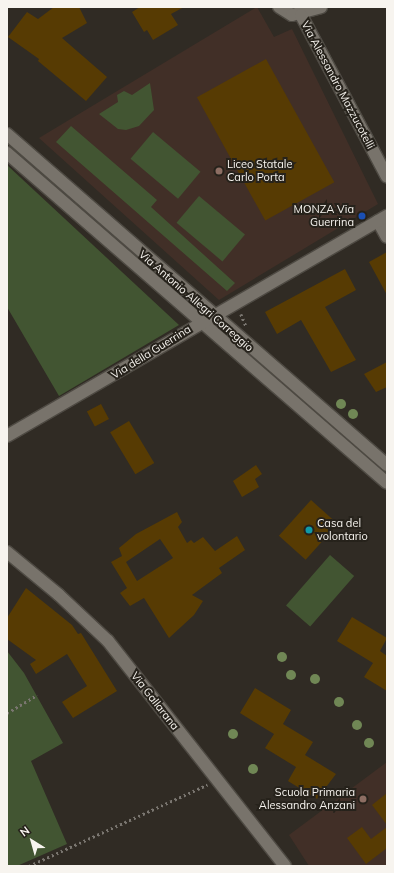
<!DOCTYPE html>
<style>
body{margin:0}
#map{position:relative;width:394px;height:873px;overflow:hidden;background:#302b24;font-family:Mulish,sans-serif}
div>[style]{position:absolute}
.education>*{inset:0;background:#412f27}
.green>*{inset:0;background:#425532;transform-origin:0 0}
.building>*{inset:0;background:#573b03;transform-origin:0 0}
.path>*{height:2.5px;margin-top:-1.25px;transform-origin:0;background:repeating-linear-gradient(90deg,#7a7670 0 2px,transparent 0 5px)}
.roads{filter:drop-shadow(1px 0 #4e4a43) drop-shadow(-1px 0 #4e4a43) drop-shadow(0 1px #4e4a43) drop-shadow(0 -1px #4e4a43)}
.minor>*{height:12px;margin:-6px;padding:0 6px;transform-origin:6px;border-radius:6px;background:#78736b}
.trees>*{width:10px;height:10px;margin:-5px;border-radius:50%;background:#708755}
.dots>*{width:11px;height:11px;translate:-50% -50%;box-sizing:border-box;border:2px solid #26221b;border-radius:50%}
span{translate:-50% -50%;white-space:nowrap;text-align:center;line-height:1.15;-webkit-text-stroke:4px #26221b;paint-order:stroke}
.street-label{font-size:11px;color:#f7f4ef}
.poi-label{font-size:11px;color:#f7f4ef}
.left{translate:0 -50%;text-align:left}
.right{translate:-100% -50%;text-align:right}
.frame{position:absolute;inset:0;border:8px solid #f7f4ef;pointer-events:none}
.north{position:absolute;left:12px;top:821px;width:40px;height:40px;-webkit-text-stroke:3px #26221b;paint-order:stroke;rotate:323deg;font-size:11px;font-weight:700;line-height:16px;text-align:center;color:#f7f4ef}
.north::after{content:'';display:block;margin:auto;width:14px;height:18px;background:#f7f4ef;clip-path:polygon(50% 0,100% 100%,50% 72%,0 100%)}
</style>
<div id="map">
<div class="education">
<i style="clip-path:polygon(257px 7px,274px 37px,292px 29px,378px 204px,219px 300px,39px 138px)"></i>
<i style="clip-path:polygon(387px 762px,387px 866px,309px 866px,289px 835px)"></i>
</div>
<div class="green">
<i style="clip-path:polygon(150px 83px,154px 110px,139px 126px,126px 130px,118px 129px,99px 114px,118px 102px,117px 95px,124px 91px,132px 95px)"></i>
<i style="clip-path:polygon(71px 126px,157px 200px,151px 207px,235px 283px,227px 291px,56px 142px)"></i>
<i style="left:153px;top:132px;width:62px;height:35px;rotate:40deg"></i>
<i style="clip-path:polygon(7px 165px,179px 325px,59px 396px,7px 307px)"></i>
<i style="left:199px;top:196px;width:60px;height:35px;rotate:40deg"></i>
<i style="left:330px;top:555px;width:32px;height:67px;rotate:41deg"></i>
<i style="clip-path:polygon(7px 651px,24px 673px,63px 743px,31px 761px,67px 844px,17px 866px,7px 866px)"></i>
</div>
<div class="building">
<i style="clip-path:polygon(54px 7px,79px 7px,87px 23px,62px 38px,107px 77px,86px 101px,38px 61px,39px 59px,8px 37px,27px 12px,38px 19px)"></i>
<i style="clip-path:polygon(140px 7px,184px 7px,171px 14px,178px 25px,153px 40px,147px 30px,144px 32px,132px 12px)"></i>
<i style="left:266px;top:59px;width:141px;height:79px;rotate:61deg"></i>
<i style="clip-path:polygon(387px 252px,387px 295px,369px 262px)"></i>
<i style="clip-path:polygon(345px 269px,356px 290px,325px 307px,356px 360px,331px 372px,301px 320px,277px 334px,265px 312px)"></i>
<i style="clip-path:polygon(387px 362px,387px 387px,376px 392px,364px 374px)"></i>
<i style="left:101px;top:404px;width:17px;height:16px;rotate:62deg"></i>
<i style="left:129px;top:421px;width:49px;height:22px;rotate:59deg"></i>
<i style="clip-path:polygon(256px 465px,262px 474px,255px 479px,259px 487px,242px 497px,233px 481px)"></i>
<i style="left:311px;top:500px;width:36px;height:48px;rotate:42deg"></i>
<i style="clip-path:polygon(evenodd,177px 512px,182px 522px,178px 527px,187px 543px,191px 540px,194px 543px,203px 537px,215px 551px,237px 536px,245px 550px,219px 568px,222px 573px,192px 595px,203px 601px,194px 615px,169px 638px,144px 598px,130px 606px,120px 593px,127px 588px,111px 562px,122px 556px,119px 548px,136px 534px,177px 512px,160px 539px,173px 558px,137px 581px,126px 562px,160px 539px)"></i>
<i style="clip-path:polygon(26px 588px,72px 625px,78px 634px,81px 633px,117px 691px,73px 718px,62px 702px,87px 686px,67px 654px,36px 674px,30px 664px,36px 660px,7px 639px,7px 618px)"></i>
<i style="clip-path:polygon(352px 617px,387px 638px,380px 651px,387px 656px,387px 691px,364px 677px,373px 663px,337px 641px)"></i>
<i style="clip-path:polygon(255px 688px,291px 710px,283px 724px,313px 742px,305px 755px,336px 774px,317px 799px,288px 781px,296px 767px,265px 748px,274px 734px,240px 713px)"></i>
<i style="clip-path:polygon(387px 793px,387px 825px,372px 805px)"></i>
<i style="clip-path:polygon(362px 827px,371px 839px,387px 827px,387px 848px,366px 864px,347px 838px)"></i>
</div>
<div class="path">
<i style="left:241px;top:314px;width:13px;rotate:67deg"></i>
<i style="left:7px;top:713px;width:35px;rotate:-31deg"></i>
<i style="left:29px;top:866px;width:196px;rotate:-24.5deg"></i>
</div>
<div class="roads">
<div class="minor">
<i style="left:279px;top:7px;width:15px;rotate:32deg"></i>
<i style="left:292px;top:15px;width:30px;rotate:-15deg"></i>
<i style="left:301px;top:15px;width:183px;rotate:62deg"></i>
<i style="left:7px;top:134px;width:504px;rotate:41.06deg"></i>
<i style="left:7px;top:153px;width:503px;rotate:40.97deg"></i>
<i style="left:378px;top:221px;width:18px;rotate:61deg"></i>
<i style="left:7px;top:436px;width:439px;rotate:-30.1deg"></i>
<i style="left:7px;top:552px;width:67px;rotate:39.6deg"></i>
<i style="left:59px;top:595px;width:67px;rotate:43.2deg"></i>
<i style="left:108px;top:641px;width:286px;rotate:51.8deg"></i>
</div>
</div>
<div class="trees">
<i style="left:341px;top:404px"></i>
<i style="left:353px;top:414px"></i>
<i style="left:282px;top:657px"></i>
<i style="left:291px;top:675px"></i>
<i style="left:315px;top:679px"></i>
<i style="left:339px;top:702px"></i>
<i style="left:357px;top:725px"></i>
<i style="left:233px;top:734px"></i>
<i style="left:369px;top:743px"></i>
<i style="left:253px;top:769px"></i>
</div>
<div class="dots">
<i style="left:219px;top:171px;background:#8d6e63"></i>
<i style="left:362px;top:216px;background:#1a4fb4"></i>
<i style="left:309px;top:530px;background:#0f9aa8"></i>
<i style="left:363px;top:799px;background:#8d6e63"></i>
</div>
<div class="street-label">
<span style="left:338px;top:85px;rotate:62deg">Via Alessandro Mazzucotelli</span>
<span style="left:196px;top:301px;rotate:41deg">Via Antonio Allegri Correggio</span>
<span style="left:151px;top:352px;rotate:-32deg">Via della Guerrina</span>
<span style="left:155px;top:701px;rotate:52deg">Via Gallarana</span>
</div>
<div class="poi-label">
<span class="left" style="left:227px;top:171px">Liceo Statale<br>Carlo Porta</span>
<span class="right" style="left:354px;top:216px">MONZA Via<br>Guerrina</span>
<span class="left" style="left:317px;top:530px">Casa del<br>volontario</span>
<span class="right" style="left:355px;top:799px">Scuola Primaria<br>Alessandro Anzani</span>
</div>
<div class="frame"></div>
<div class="north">N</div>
</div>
